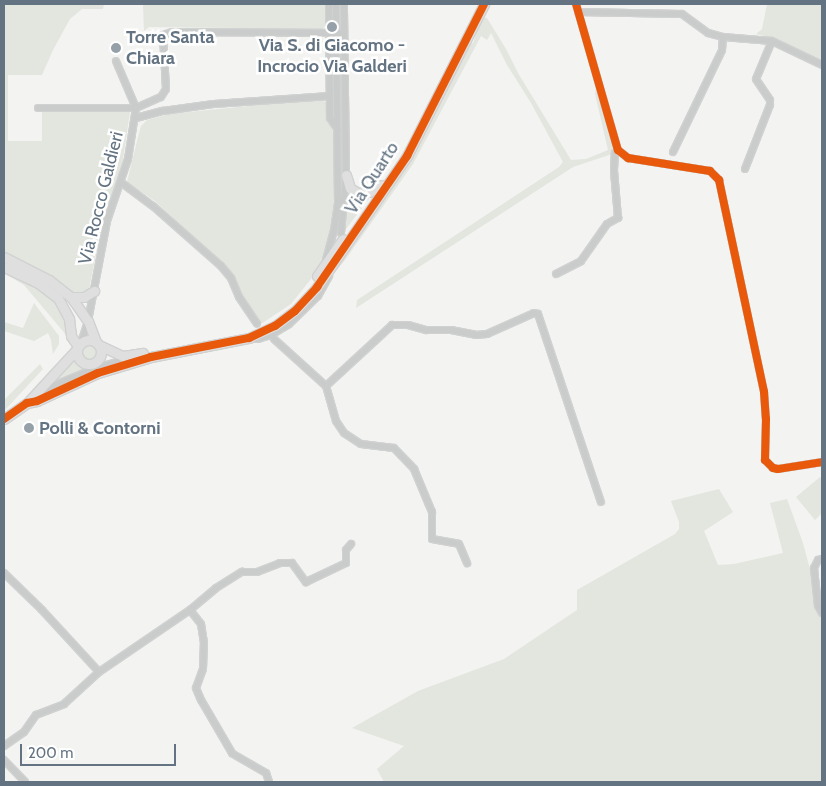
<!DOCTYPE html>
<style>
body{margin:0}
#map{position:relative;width:826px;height:786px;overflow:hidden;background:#f3f3f1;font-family:Cabin,sans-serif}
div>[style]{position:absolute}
.green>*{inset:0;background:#e2e6df}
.round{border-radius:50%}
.roads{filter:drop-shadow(1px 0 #d0d1d1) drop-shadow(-1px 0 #d0d1d1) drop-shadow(0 1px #d0d1d1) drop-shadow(0 -1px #d0d1d1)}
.street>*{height:6px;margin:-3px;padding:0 3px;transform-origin:3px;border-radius:3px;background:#cacccc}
.secondary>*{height:9px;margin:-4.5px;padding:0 4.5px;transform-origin:4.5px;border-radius:4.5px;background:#dfdfe0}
.secondary>.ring{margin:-4.5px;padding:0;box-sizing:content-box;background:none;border:9px solid #dfdfe0;border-radius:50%}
.cycleway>*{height:8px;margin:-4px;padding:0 4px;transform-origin:4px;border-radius:4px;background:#e8590c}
.dots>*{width:14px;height:14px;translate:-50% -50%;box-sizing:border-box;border:2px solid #fff;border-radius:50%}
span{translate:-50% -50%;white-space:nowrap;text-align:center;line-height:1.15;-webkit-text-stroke:5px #fff;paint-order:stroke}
.poi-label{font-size:18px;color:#637382;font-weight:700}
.left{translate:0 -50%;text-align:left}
.street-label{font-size:18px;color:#637382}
.frame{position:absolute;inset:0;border:5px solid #637382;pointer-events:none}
.scale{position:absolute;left:20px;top:744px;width:156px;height:22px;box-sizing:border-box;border:2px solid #637382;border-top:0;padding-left:6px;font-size:15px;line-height:18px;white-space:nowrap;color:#637382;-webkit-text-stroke:4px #fff;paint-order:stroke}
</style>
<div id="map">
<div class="green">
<i style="clip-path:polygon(4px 4px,104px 4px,103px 9px,82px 9px,70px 19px,53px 50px,42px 75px,8px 75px,8px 141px,42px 141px,42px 112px,130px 112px,122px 166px,103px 219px,89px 289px,83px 293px,72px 292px,49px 275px,4px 253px)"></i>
<i style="clip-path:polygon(135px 4px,326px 4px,326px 26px,322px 29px,149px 27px,144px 31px,143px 5px)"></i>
<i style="clip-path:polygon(767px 4px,822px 4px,822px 63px,780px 40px,756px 34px,762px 29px)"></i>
<i style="clip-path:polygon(482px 17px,487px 18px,506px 49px,518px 73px,571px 160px,586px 159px,608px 150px,595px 94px,596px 86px,613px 146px,612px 154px,573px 167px,356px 308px,357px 300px,559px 167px,563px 162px,531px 103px,507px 65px,491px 33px,487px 40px,481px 36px,413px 164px,345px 260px,332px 276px,328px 274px,416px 148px,470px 42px,473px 43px)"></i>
<i style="clip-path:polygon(320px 99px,327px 103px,328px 122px,336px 135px,337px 172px,329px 242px,319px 269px,291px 304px,261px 324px,241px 296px,229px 270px,155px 201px,127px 182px,138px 137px,141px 126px,147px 120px,169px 114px)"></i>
<i style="clip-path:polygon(348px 189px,368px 195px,369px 199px,342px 234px,345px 229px)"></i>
<i style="clip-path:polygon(4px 271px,38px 288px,53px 300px,64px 321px,67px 336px,24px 285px,4px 273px)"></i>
<i style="clip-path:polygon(34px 303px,59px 336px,59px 344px,53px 354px,51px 340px,48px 333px,34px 341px,4px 331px,4px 322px,23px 328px)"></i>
<i class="round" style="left:79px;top:342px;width:20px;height:20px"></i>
<i style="clip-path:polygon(74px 359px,87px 369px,50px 384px,72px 360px)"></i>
<i style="clip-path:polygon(40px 364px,43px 369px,4px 411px,4px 400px)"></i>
<i style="clip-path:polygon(820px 477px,822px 480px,822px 513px,815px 520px,796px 497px)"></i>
<i style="clip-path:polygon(719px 489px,733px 512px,704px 531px,718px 565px,734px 564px,783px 553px,770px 503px,787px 499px,803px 543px,811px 573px,815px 610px,822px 617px,822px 782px,384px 782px,377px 769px,404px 746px,352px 728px,418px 691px,504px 659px,577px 610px,577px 590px,675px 534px,679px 529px,679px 522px,671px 501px)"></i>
</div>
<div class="roads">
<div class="street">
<i style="left:329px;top:4px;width:114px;rotate:89.5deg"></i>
<i style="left:330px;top:118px;width:14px;rotate:56deg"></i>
<i style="left:576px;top:4px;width:152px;rotate:74deg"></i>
<i style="left:618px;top:150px;width:13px;rotate:39deg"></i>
<i style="left:628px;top:158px;width:83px;rotate:9deg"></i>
<i style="left:710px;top:171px;width:13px;rotate:45deg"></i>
<i style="left:719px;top:180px;width:217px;rotate:78deg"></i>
<i style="left:764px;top:392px;width:27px;rotate:86deg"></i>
<i style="left:766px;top:419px;width:41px;rotate:91.4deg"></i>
<i style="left:765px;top:460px;width:11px;rotate:45deg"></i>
<i style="left:773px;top:468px;width:5px;rotate:11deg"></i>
<i style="left:778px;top:469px;width:45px;rotate:-9deg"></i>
<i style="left:578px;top:12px;width:104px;rotate:1.1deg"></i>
<i style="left:682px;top:14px;width:32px;rotate:36deg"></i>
<i style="left:708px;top:33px;width:16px;rotate:15deg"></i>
<i style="left:723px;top:37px;width:49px;rotate:4.7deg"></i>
<i style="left:772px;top:41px;width:55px;rotate:25.6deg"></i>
<i style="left:38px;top:108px;width:98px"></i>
<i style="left:136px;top:108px;width:51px;rotate:-113.1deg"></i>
<i style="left:136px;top:118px;width:28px;rotate:-15deg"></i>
<i style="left:163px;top:111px;width:51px;rotate:-7.8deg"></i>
<i style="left:214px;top:104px;width:116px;rotate:-3.9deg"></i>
<i style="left:673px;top:152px;width:113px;rotate:-64.3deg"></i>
<i style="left:722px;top:50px;width:13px;rotate:-86deg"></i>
<i style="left:745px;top:169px;width:69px;rotate:-68.7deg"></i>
<i style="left:770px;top:105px;width:5px;rotate:-90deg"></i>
<i style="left:770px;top:100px;width:25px;rotate:-124deg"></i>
<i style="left:756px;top:79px;width:41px;rotate:-67.2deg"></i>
<i style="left:122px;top:183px;width:39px;rotate:37deg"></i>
<i style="left:153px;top:206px;width:91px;rotate:41.4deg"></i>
<i style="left:221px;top:266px;width:16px;rotate:50deg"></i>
<i style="left:231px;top:278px;width:21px;rotate:67deg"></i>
<i style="left:239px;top:297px;width:32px;rotate:56deg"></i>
<i style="left:341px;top:233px;width:58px;rotate:-85.1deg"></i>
<i style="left:346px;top:175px;width:171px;rotate:-90.7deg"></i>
<i style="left:326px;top:260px;width:30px;rotate:-75deg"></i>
<i style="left:334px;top:231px;width:29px;rotate:-82deg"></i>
<i style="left:338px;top:202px;width:198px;rotate:-90.6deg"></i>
<i style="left:556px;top:274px;width:28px;rotate:-27deg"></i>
<i style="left:581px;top:261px;width:45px;rotate:-54.9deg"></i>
<i style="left:607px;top:224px;width:13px;rotate:-29deg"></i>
<i style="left:618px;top:218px;width:48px;rotate:-94.8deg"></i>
<i style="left:614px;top:170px;width:17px;rotate:-87deg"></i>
<i style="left:615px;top:153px;width:4px;rotate:-45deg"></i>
<i style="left:251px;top:338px;width:7px;rotate:8deg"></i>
<i style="left:258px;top:339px;width:14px;rotate:-17deg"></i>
<i style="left:271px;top:335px;width:21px;rotate:-31deg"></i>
<i style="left:289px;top:324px;width:40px;rotate:-44deg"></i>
<i style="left:318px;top:296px;width:23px;rotate:-61deg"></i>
<i style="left:274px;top:339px;width:70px;rotate:42.1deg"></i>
<i style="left:326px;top:386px;width:36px;rotate:74deg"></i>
<i style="left:336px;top:421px;width:14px;rotate:56deg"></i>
<i style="left:344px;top:433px;width:20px;rotate:33deg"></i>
<i style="left:361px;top:444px;width:33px;rotate:7deg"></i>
<i style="left:394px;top:448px;width:29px;rotate:46deg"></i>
<i style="left:414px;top:469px;width:47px;rotate:67.3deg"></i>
<i style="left:432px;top:512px;width:27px;rotate:90deg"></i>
<i style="left:432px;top:539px;width:27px;rotate:10deg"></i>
<i style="left:459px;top:544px;width:21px;rotate:67deg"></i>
<i style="left:81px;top:343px;width:23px;rotate:-72deg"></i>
<i style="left:88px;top:321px;width:102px;rotate:-79.2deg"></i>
<i style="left:107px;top:221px;width:65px;rotate:-71.3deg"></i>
<i style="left:128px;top:159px;width:52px;rotate:-81.1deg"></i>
<i style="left:136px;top:108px;width:27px;rotate:-24deg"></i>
<i style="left:161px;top:97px;width:9px;rotate:-58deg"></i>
<i style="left:166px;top:89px;width:54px;rotate:-93.2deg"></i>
<i style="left:163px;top:35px;width:9px;rotate:-18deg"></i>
<i style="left:172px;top:32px;width:172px;rotate:0.3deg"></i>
<i style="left:326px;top:386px;width:90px;rotate:-42.7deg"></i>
<i style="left:392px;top:325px;width:16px"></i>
<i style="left:408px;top:325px;width:19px;rotate:16deg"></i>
<i style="left:426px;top:330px;width:25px"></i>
<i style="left:451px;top:330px;width:25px;rotate:11deg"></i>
<i style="left:476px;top:335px;width:11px;rotate:-5deg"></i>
<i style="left:487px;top:334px;width:51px;rotate:-24.1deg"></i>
<i style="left:534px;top:313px;width:4px;rotate:14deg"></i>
<i style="left:538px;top:314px;width:198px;rotate:71.5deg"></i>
<i style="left:41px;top:391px;width:60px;rotate:-22.7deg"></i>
<i style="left:96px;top:368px;width:25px;rotate:-16deg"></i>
<i style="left:822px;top:559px;width:4px;rotate:166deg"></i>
<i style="left:818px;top:560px;width:9px;rotate:117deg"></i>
<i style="left:814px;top:568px;width:38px;rotate:84deg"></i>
<i style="left:818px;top:606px;width:8px;rotate:60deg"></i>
<i style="left:4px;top:573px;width:53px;rotate:44.2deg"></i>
<i style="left:42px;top:610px;width:84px;rotate:47.4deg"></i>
<i style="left:4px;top:746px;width:24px;rotate:-35deg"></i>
<i style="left:24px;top:732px;width:21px;rotate:-55deg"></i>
<i style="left:36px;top:715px;width:30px;rotate:-21deg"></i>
<i style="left:64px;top:704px;width:47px;rotate:-42.4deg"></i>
<i style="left:99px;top:672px;width:110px;rotate:-34.3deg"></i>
<i style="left:4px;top:760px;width:30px;rotate:46deg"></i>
<i style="left:269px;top:782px;width:9px;rotate:-108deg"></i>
<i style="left:266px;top:773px;width:39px;rotate:-150deg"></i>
<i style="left:232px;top:753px;width:61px;rotate:-120.3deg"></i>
<i style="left:201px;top:700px;width:13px;rotate:-113deg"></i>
<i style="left:196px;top:688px;width:20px;rotate:-70deg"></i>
<i style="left:203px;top:669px;width:26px;rotate:-88deg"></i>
<i style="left:204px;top:643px;width:19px;rotate:-99deg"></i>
<i style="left:201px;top:624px;width:18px;rotate:-128deg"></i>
<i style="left:190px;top:610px;width:34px;rotate:-40deg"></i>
<i style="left:216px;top:588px;width:31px;rotate:-32deg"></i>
<i style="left:242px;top:572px;width:15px"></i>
<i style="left:257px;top:572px;width:25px;rotate:-21deg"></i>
<i style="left:280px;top:563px;width:12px"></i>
<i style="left:292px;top:563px;width:24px;rotate:54deg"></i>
<i style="left:306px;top:582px;width:44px;rotate:-25.4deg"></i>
<i style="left:346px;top:563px;width:13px;rotate:-90deg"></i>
<i style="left:346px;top:550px;width:8px;rotate:-50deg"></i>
</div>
<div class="secondary">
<i style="left:346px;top:175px;width:14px;rotate:73deg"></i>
<i style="left:350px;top:188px;width:9px;rotate:32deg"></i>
<i style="left:358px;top:193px;width:11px;rotate:-5deg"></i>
<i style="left:369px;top:192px;width:14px;rotate:-30deg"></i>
<i style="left:4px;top:257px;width:51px;rotate:27.1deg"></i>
<i style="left:49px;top:280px;width:28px;rotate:38deg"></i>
<i style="left:71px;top:297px;width:29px;rotate:55deg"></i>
<i style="left:88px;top:321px;width:22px;rotate:69deg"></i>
<i style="left:4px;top:267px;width:38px;rotate:25deg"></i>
<i style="left:38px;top:283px;width:25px;rotate:37deg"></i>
<i style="left:58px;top:298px;width:24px;rotate:62deg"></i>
<i style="left:69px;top:319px;width:17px;rotate:83deg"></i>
<i style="left:71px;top:336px;width:12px;rotate:55deg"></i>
<i style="left:317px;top:276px;width:45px;rotate:-54.9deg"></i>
<i style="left:71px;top:297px;width:13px"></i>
<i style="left:84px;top:297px;width:12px;rotate:-31deg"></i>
<i class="ring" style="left:77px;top:340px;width:15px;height:15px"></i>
<i style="left:99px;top:345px;width:26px;rotate:25deg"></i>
<i style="left:123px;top:356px;width:20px;rotate:-9deg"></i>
<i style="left:29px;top:401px;width:69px;rotate:-47.3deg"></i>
<i style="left:4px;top:419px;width:28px;rotate:-35deg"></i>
<i style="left:27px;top:403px;width:10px;rotate:-11deg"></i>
<i style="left:37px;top:401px;width:67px;rotate:-24.7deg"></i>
<i style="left:98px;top:373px;width:55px;rotate:-16.8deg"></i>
<i style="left:151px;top:357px;width:100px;rotate:-11deg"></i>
<i style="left:249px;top:338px;width:29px;rotate:-25deg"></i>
<i style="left:275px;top:326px;width:25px;rotate:-37deg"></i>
<i style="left:295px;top:311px;width:33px;rotate:-47deg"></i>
<i style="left:317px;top:287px;width:159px;rotate:-55.5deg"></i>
<i style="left:407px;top:156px;width:170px;rotate:-63.1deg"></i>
</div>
</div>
<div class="cycleway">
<i style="left:576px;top:4px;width:152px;rotate:74deg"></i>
<i style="left:618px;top:150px;width:13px;rotate:39deg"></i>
<i style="left:628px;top:158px;width:83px;rotate:9deg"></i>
<i style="left:710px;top:171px;width:13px;rotate:45deg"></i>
<i style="left:719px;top:180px;width:217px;rotate:78deg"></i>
<i style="left:764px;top:392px;width:27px;rotate:86deg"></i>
<i style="left:766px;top:419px;width:41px;rotate:91.4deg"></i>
<i style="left:765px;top:460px;width:11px;rotate:45deg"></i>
<i style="left:773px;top:468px;width:5px;rotate:11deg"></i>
<i style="left:778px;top:469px;width:45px;rotate:-9deg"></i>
<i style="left:4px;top:419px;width:28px;rotate:-35deg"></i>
<i style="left:27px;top:403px;width:10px;rotate:-11deg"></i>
<i style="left:37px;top:401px;width:67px;rotate:-24.7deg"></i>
<i style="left:98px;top:373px;width:55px;rotate:-16.8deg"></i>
<i style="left:151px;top:357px;width:100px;rotate:-11deg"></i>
<i style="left:249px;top:338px;width:29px;rotate:-25deg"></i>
<i style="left:275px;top:326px;width:25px;rotate:-37deg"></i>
<i style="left:295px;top:311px;width:33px;rotate:-47deg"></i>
<i style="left:317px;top:287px;width:159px;rotate:-55.5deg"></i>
<i style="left:407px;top:156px;width:170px;rotate:-63.1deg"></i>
</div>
<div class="dots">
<i style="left:332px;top:27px;background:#95a0a9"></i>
<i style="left:116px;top:48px;background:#95a0a9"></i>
<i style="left:29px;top:428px;background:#95a0a9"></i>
</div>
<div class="poi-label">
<span class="left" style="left:126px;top:48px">Torre Santa<br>Chiara</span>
<span style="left:332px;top:56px">Via S. di Giacomo -<br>Incrocio Via Galderi</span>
<span class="left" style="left:39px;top:428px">Polli &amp; Contorni</span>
</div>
<div class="street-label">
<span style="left:372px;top:178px;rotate:-57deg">Via Quarto</span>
<span style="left:101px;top:198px;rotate:-76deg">Via Rocco Galdieri</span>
</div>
<div class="frame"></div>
<div class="scale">200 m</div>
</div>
